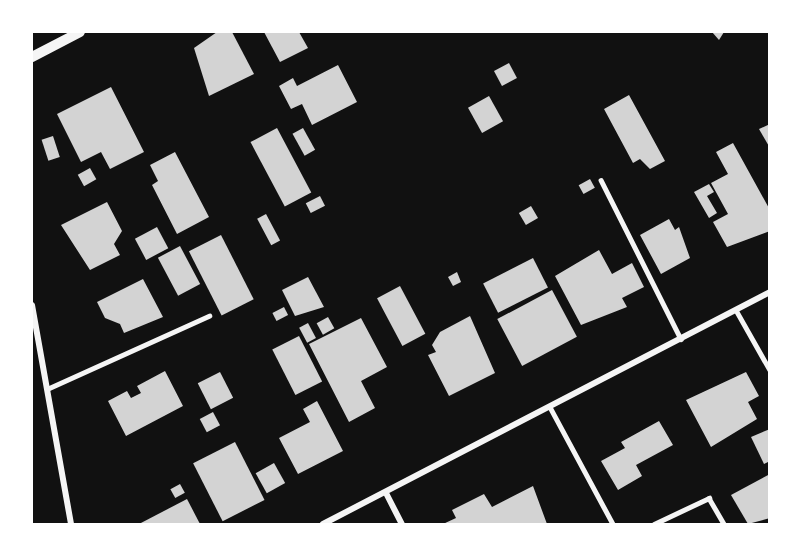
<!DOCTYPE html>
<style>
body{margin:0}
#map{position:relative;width:801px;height:556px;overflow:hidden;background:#111;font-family:"DM Sans",sans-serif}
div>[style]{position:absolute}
.building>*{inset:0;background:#d3d3d3;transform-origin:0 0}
.service>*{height:4.5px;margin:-2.25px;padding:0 2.25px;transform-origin:2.25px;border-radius:2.25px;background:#f5f5f5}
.minor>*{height:6px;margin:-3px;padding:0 3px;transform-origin:3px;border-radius:3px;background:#f5f5f5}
.tertiary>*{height:10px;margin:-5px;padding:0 5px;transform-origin:5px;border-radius:5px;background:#f5f5f5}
span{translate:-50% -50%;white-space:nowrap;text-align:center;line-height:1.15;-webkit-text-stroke:5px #fff;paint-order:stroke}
.frame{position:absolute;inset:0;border:33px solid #fff;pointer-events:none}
</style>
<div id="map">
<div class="building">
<i style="clip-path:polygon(217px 32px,232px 32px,254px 74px,209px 96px,194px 48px)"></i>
<i style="clip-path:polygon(264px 32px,299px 32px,308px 48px,280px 62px)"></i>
<i style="clip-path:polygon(712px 32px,724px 32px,719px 40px)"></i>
<i style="left:509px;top:63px;width:17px;height:17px;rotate:62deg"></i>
<i style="clip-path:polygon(338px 65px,357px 102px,312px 125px,302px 104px,291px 109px,279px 86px,293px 78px,297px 86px)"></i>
<i style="clip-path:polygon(111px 87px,144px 152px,110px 169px,101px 152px,81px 162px,57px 114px)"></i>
<i style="clip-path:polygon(629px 95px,665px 161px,650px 169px,640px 159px,633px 163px,604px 109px)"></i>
<i style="left:489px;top:96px;width:29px;height:24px;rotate:61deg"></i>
<i style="clip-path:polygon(770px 124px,770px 148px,759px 129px)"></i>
<i style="left:277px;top:128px;width:73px;height:30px;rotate:62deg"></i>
<i style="left:303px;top:128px;width:25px;height:12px;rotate:61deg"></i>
<i style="left:53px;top:136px;width:22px;height:12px;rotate:72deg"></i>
<i style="clip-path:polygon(733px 143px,770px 210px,770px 231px,727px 247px,713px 222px,728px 214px,711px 183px,728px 174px,716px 152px)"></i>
<i style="clip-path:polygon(175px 152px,209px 217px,177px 234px,152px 185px,158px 181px,150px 165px)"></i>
<i style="left:90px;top:168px;width:13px;height:14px;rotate:61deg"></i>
<i style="left:590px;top:179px;width:10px;height:13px;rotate:61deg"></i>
<i style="clip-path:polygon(709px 184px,714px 192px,707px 196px,717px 213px,709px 218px,694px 192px)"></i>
<i style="left:320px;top:196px;width:11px;height:16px;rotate:63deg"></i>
<i style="clip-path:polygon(107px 202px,122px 231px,114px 244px,120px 255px,90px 270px,61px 225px)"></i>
<i style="left:531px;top:206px;width:14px;height:14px;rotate:60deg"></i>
<i style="left:266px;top:214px;width:30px;height:10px;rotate:62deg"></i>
<i style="clip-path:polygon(669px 219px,675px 230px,679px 227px,690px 258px,661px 274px,640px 235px)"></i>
<i style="left:157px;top:227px;width:24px;height:25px;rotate:62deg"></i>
<i style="left:221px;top:235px;width:72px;height:36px;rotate:63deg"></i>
<i style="left:180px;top:246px;width:43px;height:25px;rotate:62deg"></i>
<i style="clip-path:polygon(599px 250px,612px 274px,632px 263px,644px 287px,622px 298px,627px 307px,581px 325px,555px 276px)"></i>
<i style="left:533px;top:258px;width:33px;height:56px;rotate:63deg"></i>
<i style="clip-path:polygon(457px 272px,461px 282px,453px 286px,448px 277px)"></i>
<i style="clip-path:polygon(308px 277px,324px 307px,295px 316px,282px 290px)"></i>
<i style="clip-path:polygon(143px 279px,163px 317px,124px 333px,120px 324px,105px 318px,97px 302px)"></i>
<i style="left:400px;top:286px;width:54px;height:26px;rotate:62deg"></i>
<i style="left:552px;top:290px;width:53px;height:62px;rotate:62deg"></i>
<i style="left:284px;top:307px;width:9px;height:13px;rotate:63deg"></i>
<i style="clip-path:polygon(470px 316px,495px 373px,449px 396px,428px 355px,436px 352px,432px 345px,440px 332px)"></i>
<i style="left:328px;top:317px;width:13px;height:13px;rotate:61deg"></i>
<i style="clip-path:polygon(361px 318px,387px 367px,361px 381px,375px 408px,349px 422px,309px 344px)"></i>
<i style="left:308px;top:323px;width:17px;height:10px;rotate:62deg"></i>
<i style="left:299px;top:336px;width:51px;height:30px;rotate:63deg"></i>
<i style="clip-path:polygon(165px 371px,183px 406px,126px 436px,108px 401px,127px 391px,131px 398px,141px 393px,137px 386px)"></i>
<i style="left:220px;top:372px;width:29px;height:25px;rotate:63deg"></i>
<i style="clip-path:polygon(746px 372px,759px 396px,748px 402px,757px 419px,711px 447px,686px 400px)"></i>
<i style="clip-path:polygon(317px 401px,343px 451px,298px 474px,279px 438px,310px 422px,303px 409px)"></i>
<i style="left:213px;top:412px;width:15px;height:15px;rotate:62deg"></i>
<i style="clip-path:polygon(659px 421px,673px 445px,636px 465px,642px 476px,618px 490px,601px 461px,625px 448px,621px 442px)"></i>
<i style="clip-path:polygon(770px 429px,770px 461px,764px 464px,751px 437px)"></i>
<i style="left:235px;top:442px;width:65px;height:47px;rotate:63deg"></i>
<i style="left:274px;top:463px;width:23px;height:21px;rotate:61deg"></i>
<i style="clip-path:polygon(770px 474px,770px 518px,748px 524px,731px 495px)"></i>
<i style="left:180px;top:484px;width:10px;height:11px;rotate:61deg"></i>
<i style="clip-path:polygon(533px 486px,547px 524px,443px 524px,456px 518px,452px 510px,484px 494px,492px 507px)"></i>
<i style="clip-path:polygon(187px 499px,200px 524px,139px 524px)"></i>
</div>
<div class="service">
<i style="left:601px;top:180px;width:178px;rotate:63.3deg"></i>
<i style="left:736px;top:310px;width:69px;rotate:60.5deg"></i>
<i style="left:47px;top:389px;width:178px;rotate:-24.3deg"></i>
<i style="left:550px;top:407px;width:133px;rotate:61.7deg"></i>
<i style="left:654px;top:524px;width:61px;rotate:-25.3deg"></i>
<i style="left:709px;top:498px;width:30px;rotate:60deg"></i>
</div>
<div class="minor">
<i style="left:32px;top:305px;width:222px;rotate:79.9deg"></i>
<i style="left:386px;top:493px;width:35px;rotate:63deg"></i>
<i style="left:323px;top:524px;width:504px;rotate:-27.43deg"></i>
</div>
<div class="tertiary">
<i style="left:32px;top:57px;width:54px;rotate:-27.5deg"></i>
</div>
<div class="frame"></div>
</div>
